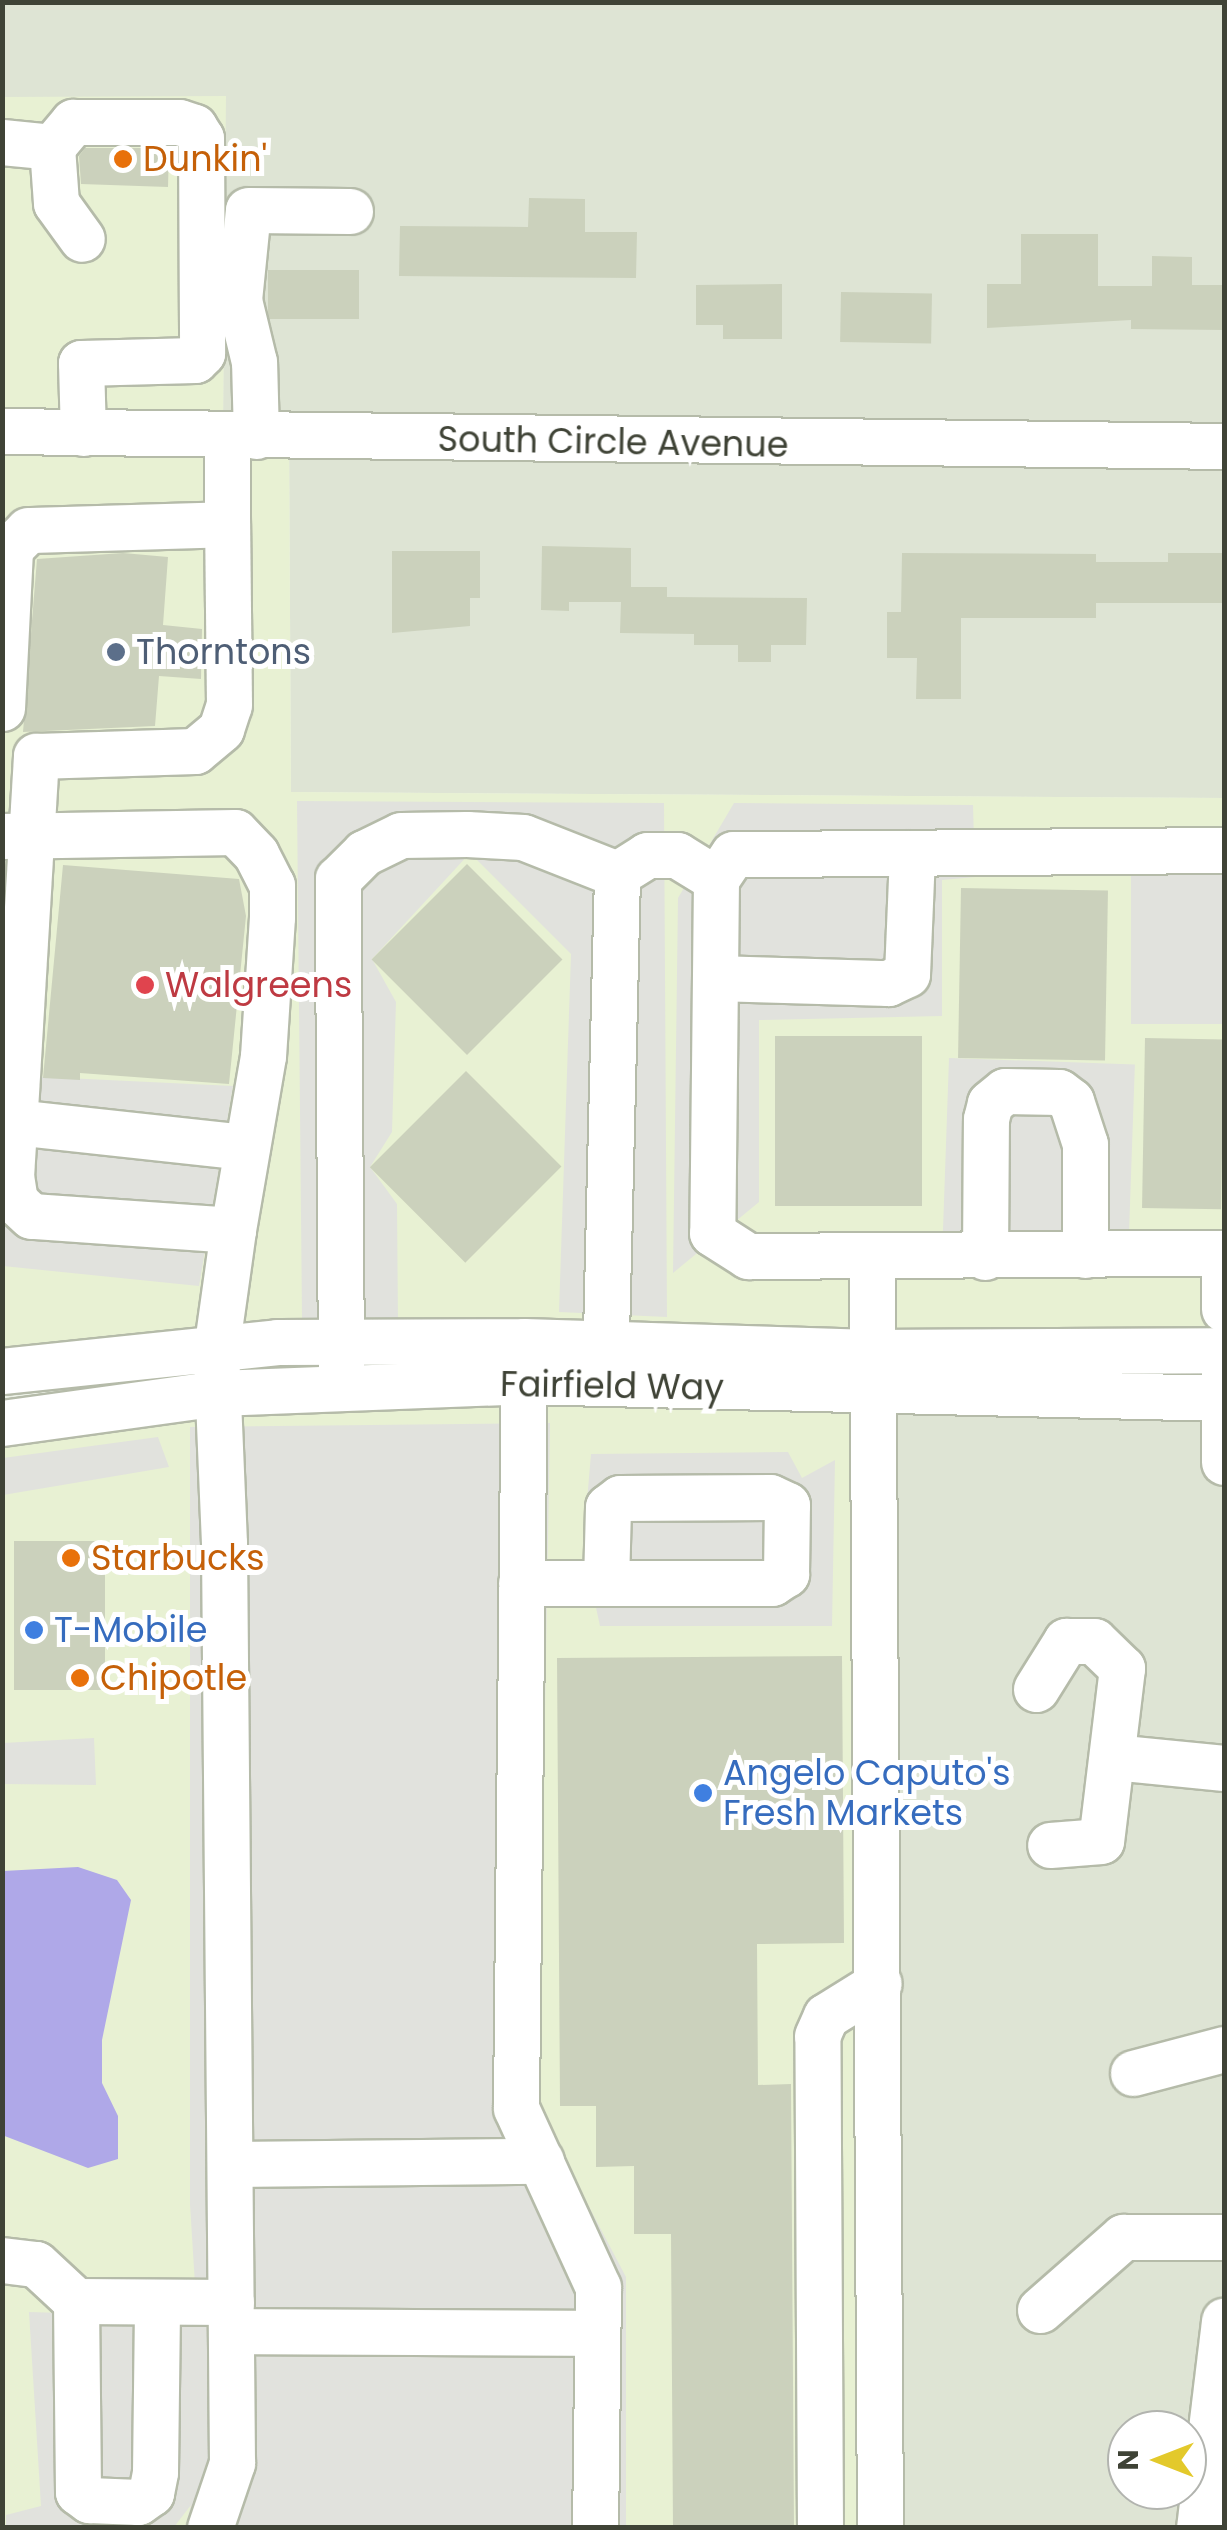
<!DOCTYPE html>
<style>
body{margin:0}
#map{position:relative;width:1227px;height:2530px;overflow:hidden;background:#ecf1e6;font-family:Poppins,sans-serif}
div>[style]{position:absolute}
.residential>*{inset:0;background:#dee4d4}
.commercial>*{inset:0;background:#e8f1d3}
.parking>*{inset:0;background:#e1e2dd;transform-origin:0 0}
.water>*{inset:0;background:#afa8e8}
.building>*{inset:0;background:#cbd1bc;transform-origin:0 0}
.roads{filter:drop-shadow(2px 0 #b5bba9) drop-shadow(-2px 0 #b5bba9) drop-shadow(0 2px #b5bba9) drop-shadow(0 -2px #b5bba9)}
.minor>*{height:45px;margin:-22.5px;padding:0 22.5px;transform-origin:22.5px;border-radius:22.5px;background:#fff}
.dots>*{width:28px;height:28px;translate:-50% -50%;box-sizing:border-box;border:5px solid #fff;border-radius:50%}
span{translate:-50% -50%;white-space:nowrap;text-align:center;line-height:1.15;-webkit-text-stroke:10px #fff;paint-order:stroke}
.food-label{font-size:35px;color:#c56008}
.left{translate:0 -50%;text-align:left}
.street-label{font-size:35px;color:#3f4336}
.service-label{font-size:35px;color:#4e5e75}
.health-label{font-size:35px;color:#be3a42}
.shop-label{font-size:35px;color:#366cbe}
.frame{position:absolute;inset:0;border:5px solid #3f4336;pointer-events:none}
.north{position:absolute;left:1107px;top:2410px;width:100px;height:100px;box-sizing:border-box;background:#fff;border:2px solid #b2b4af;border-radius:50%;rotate:270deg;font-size:28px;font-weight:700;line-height:40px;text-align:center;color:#3f4336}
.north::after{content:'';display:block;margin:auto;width:35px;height:45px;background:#e3c92b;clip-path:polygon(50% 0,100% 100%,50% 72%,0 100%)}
</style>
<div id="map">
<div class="residential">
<i style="clip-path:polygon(4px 3px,1224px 3px,1224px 798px,291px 792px,289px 431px,223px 428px,225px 97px,3px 97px)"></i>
<i style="clip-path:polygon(evenodd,1224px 1395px,1224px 2527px,889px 2527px,880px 1401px,1224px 1395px,1127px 2430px,1187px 2430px,1187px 2490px,1127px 2490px,1127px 2430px)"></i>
</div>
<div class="commercial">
<i style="clip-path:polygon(226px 96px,223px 427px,289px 431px,291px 792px,1224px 798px,1224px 1353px,3px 1356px,3px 97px)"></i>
<i style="clip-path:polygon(880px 1401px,889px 2527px,3px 2527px,2px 1430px,207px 1407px)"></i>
</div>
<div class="parking">
<i style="clip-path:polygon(297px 801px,664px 803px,667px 1317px,559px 1312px,571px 954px,470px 853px,372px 959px,396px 1002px,392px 1132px,370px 1167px,397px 1204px,398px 1323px,302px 1318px)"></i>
<i style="clip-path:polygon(734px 803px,973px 805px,975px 877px,942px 880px,942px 1016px,759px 1020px,759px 1202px,673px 1273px,678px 898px)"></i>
<i style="left:1224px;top:827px;width:197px;height:93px;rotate:90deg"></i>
<i style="left:949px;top:1058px;width:186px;height:181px;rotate:2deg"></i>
<i style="clip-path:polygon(3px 1075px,233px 1086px,199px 1286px,3px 1266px)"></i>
<i style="clip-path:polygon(550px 1423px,538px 2110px,626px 2277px,626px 2527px,185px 2527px,191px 2505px,174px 2527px,6px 2527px,6px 2515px,41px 2506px,29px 2312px,197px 2317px,190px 2204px,190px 1427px)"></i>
<i style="clip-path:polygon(158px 1437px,169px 1467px,3px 1495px,3px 1458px)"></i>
<i style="clip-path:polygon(788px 1452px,802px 1478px,835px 1460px,832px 1626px,600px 1626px,583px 1548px,591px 1454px)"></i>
<i style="clip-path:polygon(94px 1738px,96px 1785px,3px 1784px,3px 1743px)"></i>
</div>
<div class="water">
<i style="clip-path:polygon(78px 1867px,117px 1880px,131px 1900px,102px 2040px,102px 2083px,118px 2116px,118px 2159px,88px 2168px,2px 2135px,3px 1871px)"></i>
</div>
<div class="building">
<i style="clip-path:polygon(85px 148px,169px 148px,168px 187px,81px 184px,79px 156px)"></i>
<i style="clip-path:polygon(529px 198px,585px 199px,585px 232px,637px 232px,636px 278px,399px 276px,400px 226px,528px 227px)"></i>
<i style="clip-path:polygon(1021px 234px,1098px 234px,1098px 286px,1152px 286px,1152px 256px,1192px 257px,1192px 285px,1224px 285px,1224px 330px,1131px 329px,1131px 320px,987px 328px,987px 284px,1021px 284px)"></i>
<i style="left:268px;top:270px;width:91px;height:49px"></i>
<i style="clip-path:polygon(782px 284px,782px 339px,723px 339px,723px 325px,696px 325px,696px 285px)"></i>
<i style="left:841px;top:292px;width:91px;height:50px;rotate:1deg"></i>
<i style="clip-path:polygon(542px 546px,631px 548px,631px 587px,667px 587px,667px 597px,807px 598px,806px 645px,771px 645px,771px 662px,738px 662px,738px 645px,694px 645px,694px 634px,620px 633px,621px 602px,569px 602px,569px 611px,541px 610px)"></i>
<i style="clip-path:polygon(392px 551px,480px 551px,480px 598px,470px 598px,470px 626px,392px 633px)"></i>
<i style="clip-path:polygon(123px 553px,168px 557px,163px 625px,202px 629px,201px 679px,159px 676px,155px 726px,23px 732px,37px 559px)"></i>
<i style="clip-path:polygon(902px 553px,1096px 554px,1096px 562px,1168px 562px,1168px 553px,1224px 553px,1224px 603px,1096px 603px,1096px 618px,961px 618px,961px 699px,916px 699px,917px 658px,887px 658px,887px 612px,901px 612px)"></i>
<i style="left:467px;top:864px;width:135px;height:135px;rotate:45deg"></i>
<i style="clip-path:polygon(63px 865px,239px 879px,246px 916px,229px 1084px,80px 1073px,80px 1080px,43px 1078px)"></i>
<i style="left:961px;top:888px;width:147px;height:170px;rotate:1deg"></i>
<i style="left:775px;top:1036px;width:147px;height:170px"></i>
<i style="left:1145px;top:1038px;width:79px;height:170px;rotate:1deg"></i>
<i style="left:466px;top:1071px;width:135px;height:136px;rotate:45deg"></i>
<i style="left:105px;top:1541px;width:149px;height:91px;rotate:90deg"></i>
<i style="clip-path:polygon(842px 1656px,844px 1943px,757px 1944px,758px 2085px,791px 2084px,794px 2528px,673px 2528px,671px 2234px,634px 2234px,634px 2166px,596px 2167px,596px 2106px,560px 2106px,557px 1658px)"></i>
</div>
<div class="roads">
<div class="minor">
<i style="left:2px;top:142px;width:50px;rotate:5.7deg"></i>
<i style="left:52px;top:147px;width:56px;rotate:85.9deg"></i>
<i style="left:56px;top:203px;width:44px;rotate:54.2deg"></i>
<i style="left:52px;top:147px;width:33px;rotate:-50deg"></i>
<i style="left:73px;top:122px;width:106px"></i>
<i style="left:179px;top:122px;width:16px;rotate:18deg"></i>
<i style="left:194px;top:127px;width:13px;rotate:58deg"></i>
<i style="left:201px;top:138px;width:215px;rotate:89.7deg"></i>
<i style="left:202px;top:353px;width:10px;rotate:135deg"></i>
<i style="left:195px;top:360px;width:114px;rotate:178.5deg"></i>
<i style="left:81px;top:363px;width:70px;rotate:88.4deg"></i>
<i style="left:2px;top:431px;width:1222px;rotate:0.7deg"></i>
<i style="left:256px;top:436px;width:74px;rotate:-91.5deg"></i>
<i style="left:254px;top:362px;width:64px;rotate:-103.6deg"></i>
<i style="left:239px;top:300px;width:90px;rotate:-84.3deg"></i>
<i style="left:248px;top:210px;width:102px;rotate:0.6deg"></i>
<i style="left:2px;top:708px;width:160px;rotate:-87.1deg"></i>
<i style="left:10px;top:548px;width:25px;rotate:-45deg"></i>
<i style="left:28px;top:530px;width:199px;rotate:-1.7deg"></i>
<i style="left:227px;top:524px;width:88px;rotate:-90deg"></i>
<i style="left:2px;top:836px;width:233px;rotate:-1deg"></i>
<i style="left:235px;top:832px;width:30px;rotate:46deg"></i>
<i style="left:256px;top:854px;width:35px;rotate:63deg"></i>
<i style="left:272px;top:885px;width:32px;rotate:90deg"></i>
<i style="left:272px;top:917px;width:139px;rotate:93.7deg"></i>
<i style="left:263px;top:1056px;width:177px;rotate:99.8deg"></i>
<i style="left:1224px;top:850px;width:491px;rotate:179.5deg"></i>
<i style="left:733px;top:854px;width:30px;rotate:124deg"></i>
<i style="left:716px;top:879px;width:354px;rotate:90.6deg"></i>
<i style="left:712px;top:1233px;width:43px;rotate:32.6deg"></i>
<i style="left:748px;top:1256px;width:476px;rotate:-0.4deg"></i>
<i style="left:715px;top:978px;width:173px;rotate:1.7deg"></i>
<i style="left:888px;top:983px;width:21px;rotate:-25deg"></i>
<i style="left:907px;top:974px;width:121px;rotate:-87.6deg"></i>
<i style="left:15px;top:1122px;width:233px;rotate:6.2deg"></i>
<i style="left:1224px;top:1253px;width:56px;rotate:90deg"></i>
<i style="left:985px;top:1257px;width:138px;rotate:-89.6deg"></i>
<i style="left:986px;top:1119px;width:16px;rotate:-76deg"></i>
<i style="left:990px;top:1103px;width:19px;rotate:-39deg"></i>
<i style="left:1005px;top:1091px;width:54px;rotate:1.1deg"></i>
<i style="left:1059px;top:1092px;width:15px;rotate:37deg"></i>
<i style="left:1071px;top:1101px;width:45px;rotate:72deg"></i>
<i style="left:1085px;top:1144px;width:111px;rotate:90deg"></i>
<i style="left:872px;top:1258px;width:1270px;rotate:89.64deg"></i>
<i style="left:524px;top:1353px;width:755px;rotate:90.61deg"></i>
<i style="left:516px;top:2108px;width:197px;rotate:65.4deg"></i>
<i style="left:598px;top:2287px;width:241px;rotate:90.7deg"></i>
<i style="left:341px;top:1369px;width:490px;rotate:-90.4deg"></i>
<i style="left:338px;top:879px;width:37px;rotate:-45deg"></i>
<i style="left:364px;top:853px;width:41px;rotate:-25.9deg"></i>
<i style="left:401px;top:835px;width:66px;rotate:-0.9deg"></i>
<i style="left:467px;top:834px;width:56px;rotate:3.1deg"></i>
<i style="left:523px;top:837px;width:101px;rotate:21.5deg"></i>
<i style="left:617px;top:874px;width:36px;rotate:-32deg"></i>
<i style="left:647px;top:855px;width:30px"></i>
<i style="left:677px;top:855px;width:46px;rotate:31.6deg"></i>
<i style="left:2px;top:1371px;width:277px;rotate:-6deg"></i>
<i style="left:277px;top:1342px;width:247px;rotate:-0.2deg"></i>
<i style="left:524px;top:1341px;width:347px;rotate:1.8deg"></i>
<i style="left:871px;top:1352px;width:353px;rotate:-0.3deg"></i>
<i style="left:1224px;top:1371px;width:91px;rotate:90deg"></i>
<i style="left:605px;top:1377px;width:503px;rotate:-88.63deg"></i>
<i style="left:2px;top:1423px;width:217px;rotate:-7.9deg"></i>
<i style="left:217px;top:1393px;width:306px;rotate:-2.2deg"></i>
<i style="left:523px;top:1381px;width:701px;rotate:1.39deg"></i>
<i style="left:521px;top:1583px;width:251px"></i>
<i style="left:772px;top:1583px;width:17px;rotate:-33deg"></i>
<i style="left:786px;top:1574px;width:69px;rotate:-89.2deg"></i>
<i style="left:787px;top:1505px;width:19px;rotate:-155deg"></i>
<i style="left:770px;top:1497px;width:150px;rotate:179.6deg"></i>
<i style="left:620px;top:1498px;width:15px;rotate:143deg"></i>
<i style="left:608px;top:1507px;width:76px;rotate:91.5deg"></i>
<i style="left:1036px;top:1689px;width:57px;rotate:-58deg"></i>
<i style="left:1066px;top:1641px;width:28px"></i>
<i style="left:1094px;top:1641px;width:39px;rotate:44deg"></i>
<i style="left:1122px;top:1668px;width:174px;rotate:96.9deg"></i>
<i style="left:1101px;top:1841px;width:51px;rotate:175.5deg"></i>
<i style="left:1114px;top:1757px;width:111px;rotate:5.7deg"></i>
<i style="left:1133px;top:2073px;width:94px;rotate:-14.8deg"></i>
<i style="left:230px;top:2164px;width:311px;rotate:-0.6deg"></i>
<i style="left:2px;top:2260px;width:34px;rotate:7deg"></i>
<i style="left:36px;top:2264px;width:54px;rotate:42.8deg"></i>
<i style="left:76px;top:2301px;width:155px;rotate:0.4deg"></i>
<i style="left:76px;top:2301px;width:191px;rotate:89.4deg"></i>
<i style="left:78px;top:2492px;width:14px;rotate:36deg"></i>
<i style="left:89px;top:2500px;width:49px;rotate:2.3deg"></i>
<i style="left:138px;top:2502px;width:16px;rotate:-35deg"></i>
<i style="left:151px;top:2493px;width:21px;rotate:-79deg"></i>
<i style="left:155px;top:2472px;width:169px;rotate:-89.3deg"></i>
<i style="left:1040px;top:2310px;width:111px;rotate:-41.3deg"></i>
<i style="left:1123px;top:2237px;width:101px"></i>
<i style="left:231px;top:2331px;width:366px;rotate:0.3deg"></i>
<i style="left:210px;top:2528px;width:69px;rotate:-71.3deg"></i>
<i style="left:232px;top:2463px;width:920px;rotate:-90.5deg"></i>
<i style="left:224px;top:1543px;width:192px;rotate:-92.4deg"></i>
<i style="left:216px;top:1351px;width:122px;rotate:-82deg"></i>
<i style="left:233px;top:1230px;width:202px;rotate:-176deg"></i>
<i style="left:31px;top:1216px;width:22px;rotate:-137deg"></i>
<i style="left:15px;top:1201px;width:24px;rotate:-99deg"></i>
<i style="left:11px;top:1177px;width:422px;rotate:-86.6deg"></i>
<i style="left:36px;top:756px;width:159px;rotate:-1.8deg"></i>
<i style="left:195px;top:751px;width:34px;rotate:-40deg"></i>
<i style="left:221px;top:729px;width:25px;rotate:-72deg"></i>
<i style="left:229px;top:705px;width:181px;rotate:-90.6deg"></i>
<i style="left:820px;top:2528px;width:492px;rotate:-90.3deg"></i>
<i style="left:817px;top:2036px;width:22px;rotate:-66deg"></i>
<i style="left:826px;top:2016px;width:62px;rotate:-31.9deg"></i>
<i style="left:1199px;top:2528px;width:209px;rotate:-83.1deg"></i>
</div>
</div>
<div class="dots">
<i style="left:123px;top:159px;background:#e8710a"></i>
<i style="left:116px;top:652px;background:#5c6f8a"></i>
<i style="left:145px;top:985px;background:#e0444e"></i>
<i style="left:71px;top:1558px;background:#e8710a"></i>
<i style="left:34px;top:1630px;background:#3f7fe0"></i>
<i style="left:80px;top:1678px;background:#e8710a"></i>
<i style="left:703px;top:1793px;background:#3f7fe0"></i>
</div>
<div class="food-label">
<span class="left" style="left:143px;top:159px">Dunkin'</span>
<span class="left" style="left:91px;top:1558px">Starbucks</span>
<span class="left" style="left:100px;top:1678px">Chipotle</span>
</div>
<div class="street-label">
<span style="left:613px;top:442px;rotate:1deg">South Circle Avenue</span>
<span style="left:612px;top:1386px;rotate:1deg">Fairfield Way</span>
</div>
<div class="service-label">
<span class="left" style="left:136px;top:652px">Thorntons</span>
</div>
<div class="health-label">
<span class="left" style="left:165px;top:985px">Walgreens</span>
</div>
<div class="shop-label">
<span class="left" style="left:54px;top:1630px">T-Mobile</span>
<span class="left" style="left:723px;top:1793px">Angelo Caputo's<br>Fresh Markets</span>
</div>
<div class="frame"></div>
<div class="north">N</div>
</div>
